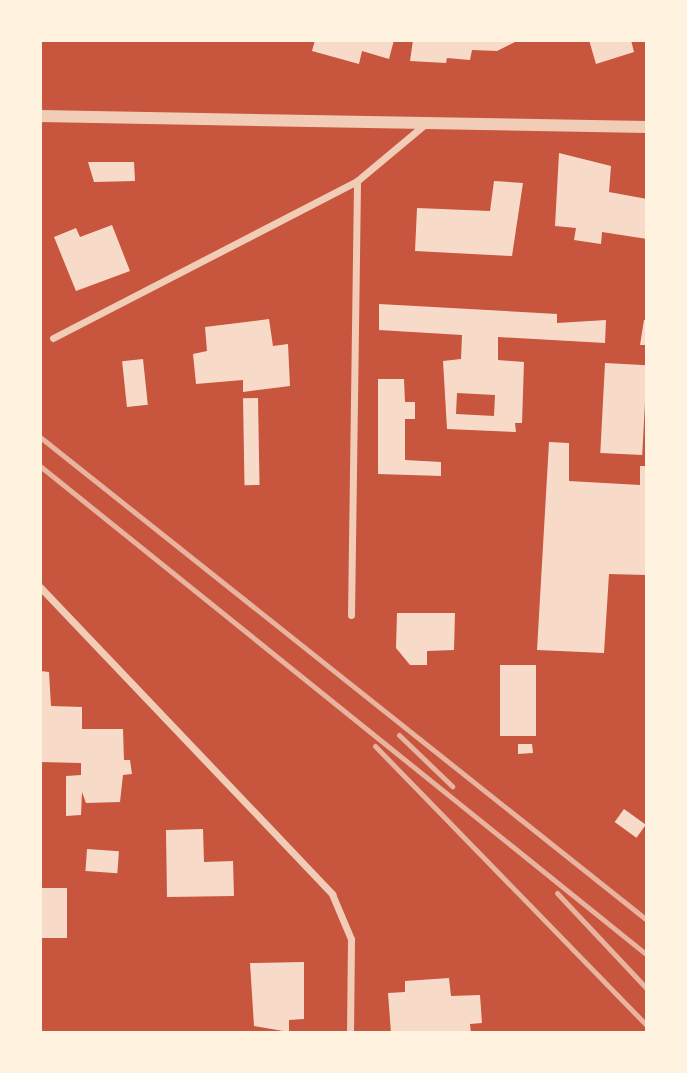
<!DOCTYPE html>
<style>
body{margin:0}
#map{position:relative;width:687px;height:1073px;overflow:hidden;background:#c8553d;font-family:Figtree,sans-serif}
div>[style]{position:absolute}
.building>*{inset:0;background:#f7dbc8;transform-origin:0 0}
.minor>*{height:7px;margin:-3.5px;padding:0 3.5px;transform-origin:3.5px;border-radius:3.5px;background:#f1ccb7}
.tertiary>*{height:12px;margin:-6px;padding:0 6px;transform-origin:6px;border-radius:6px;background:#f1ccb7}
.rail>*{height:5px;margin:-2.5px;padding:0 2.5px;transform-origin:2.5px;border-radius:2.5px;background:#e9b49f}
span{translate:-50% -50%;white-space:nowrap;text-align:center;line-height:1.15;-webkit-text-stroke:7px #fff3e0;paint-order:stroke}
.frame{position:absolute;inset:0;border:42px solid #fff3e0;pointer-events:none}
</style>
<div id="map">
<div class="building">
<i style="clip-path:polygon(315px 40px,394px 40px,389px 59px,362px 51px,359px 64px,312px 51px)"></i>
<i style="clip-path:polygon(413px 40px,514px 40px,515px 42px,497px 51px,472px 50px,470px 60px,447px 58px,446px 63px,410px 61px)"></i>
<i style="clip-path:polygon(589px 40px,631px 40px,634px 52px,596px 64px)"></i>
<i style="clip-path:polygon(559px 153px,611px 166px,609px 192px,647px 199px,647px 239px,602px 232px,601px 244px,574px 240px,576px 228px,555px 226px)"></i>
<i style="clip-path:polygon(88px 162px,134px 162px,135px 181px,94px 182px)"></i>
<i style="clip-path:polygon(494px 181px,523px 183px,512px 256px,415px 251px,417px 208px,490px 211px)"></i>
<i style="clip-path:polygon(112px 225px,130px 271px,76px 291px,54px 237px,76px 228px,80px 237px)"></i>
<i style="clip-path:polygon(evenodd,379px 304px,557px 314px,557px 323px,606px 320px,605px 343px,498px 337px,498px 360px,524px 362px,522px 423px,515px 423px,516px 432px,447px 429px,443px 361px,461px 359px,462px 335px,379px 330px,379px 304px,457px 393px,495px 395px,494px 416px,456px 414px,457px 393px)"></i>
<i style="clip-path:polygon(269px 319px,273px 346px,288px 344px,290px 386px,243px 392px,243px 380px,196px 384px,193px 354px,207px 351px,205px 327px)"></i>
<i style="clip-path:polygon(644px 320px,647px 320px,647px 345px,640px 345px)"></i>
<i style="left:143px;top:359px;width:46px;height:21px;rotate:84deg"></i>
<i style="left:605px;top:363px;width:42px;height:90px;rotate:3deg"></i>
<i style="clip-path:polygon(378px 379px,404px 379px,405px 402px,415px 402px,415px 419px,405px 419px,405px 460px,441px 462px,441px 476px,378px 474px)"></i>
<i style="left:258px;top:398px;width:87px;height:15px;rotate:89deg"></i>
<i style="clip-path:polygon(549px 442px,569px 443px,569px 481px,640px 485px,640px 466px,647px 466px,647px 575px,609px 574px,604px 653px,537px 650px)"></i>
<i style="clip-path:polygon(397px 613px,455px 613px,454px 650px,427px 651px,427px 665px,410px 665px,396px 648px)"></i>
<i style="left:500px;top:665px;width:36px;height:71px"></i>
<i style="clip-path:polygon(40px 671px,49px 672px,51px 706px,82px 707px,82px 729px,123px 729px,124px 760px,130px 760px,132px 774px,123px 775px,120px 802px,86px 803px,82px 792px,81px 815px,66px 816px,66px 776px,81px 775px,81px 763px,40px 762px)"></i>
<i style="clip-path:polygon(518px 744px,532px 744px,533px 753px,518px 754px)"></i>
<i style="left:624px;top:809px;width:27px;height:16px;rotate:36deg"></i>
<i style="clip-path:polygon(203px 829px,204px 862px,233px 861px,234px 896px,167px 897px,166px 830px)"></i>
<i style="left:87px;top:849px;width:32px;height:22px;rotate:4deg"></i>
<i style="left:40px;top:888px;width:27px;height:50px"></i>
<i style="clip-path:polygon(304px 962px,304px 1019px,289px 1020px,289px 1032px,254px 1026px,250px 963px)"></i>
<i style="clip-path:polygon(449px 978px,451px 996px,480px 995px,482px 1023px,470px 1024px,471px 1033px,391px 1033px,388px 993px,405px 992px,405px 981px)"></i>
</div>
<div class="minor">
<i style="left:53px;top:338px;width:342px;rotate:-27.3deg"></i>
<i style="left:357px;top:181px;width:87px;rotate:-39.9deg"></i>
<i style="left:40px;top:587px;width:424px;rotate:46.4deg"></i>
<i style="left:332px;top:894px;width:49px;rotate:67.1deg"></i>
<i style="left:351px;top:939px;width:94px;rotate:90.6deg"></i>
<i style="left:351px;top:615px;width:434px;rotate:-89.2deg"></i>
</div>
<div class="tertiary">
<i style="left:40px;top:116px;width:607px;rotate:1.04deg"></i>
</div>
<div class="rail">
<i style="left:40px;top:437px;width:776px;rotate:38.51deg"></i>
<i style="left:40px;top:466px;width:779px;rotate:38.85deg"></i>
<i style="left:399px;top:735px;width:74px;rotate:43.9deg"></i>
<i style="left:375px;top:746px;width:390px;rotate:45.8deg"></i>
<i style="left:557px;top:893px;width:132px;rotate:46.8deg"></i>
</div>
<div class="frame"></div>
</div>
